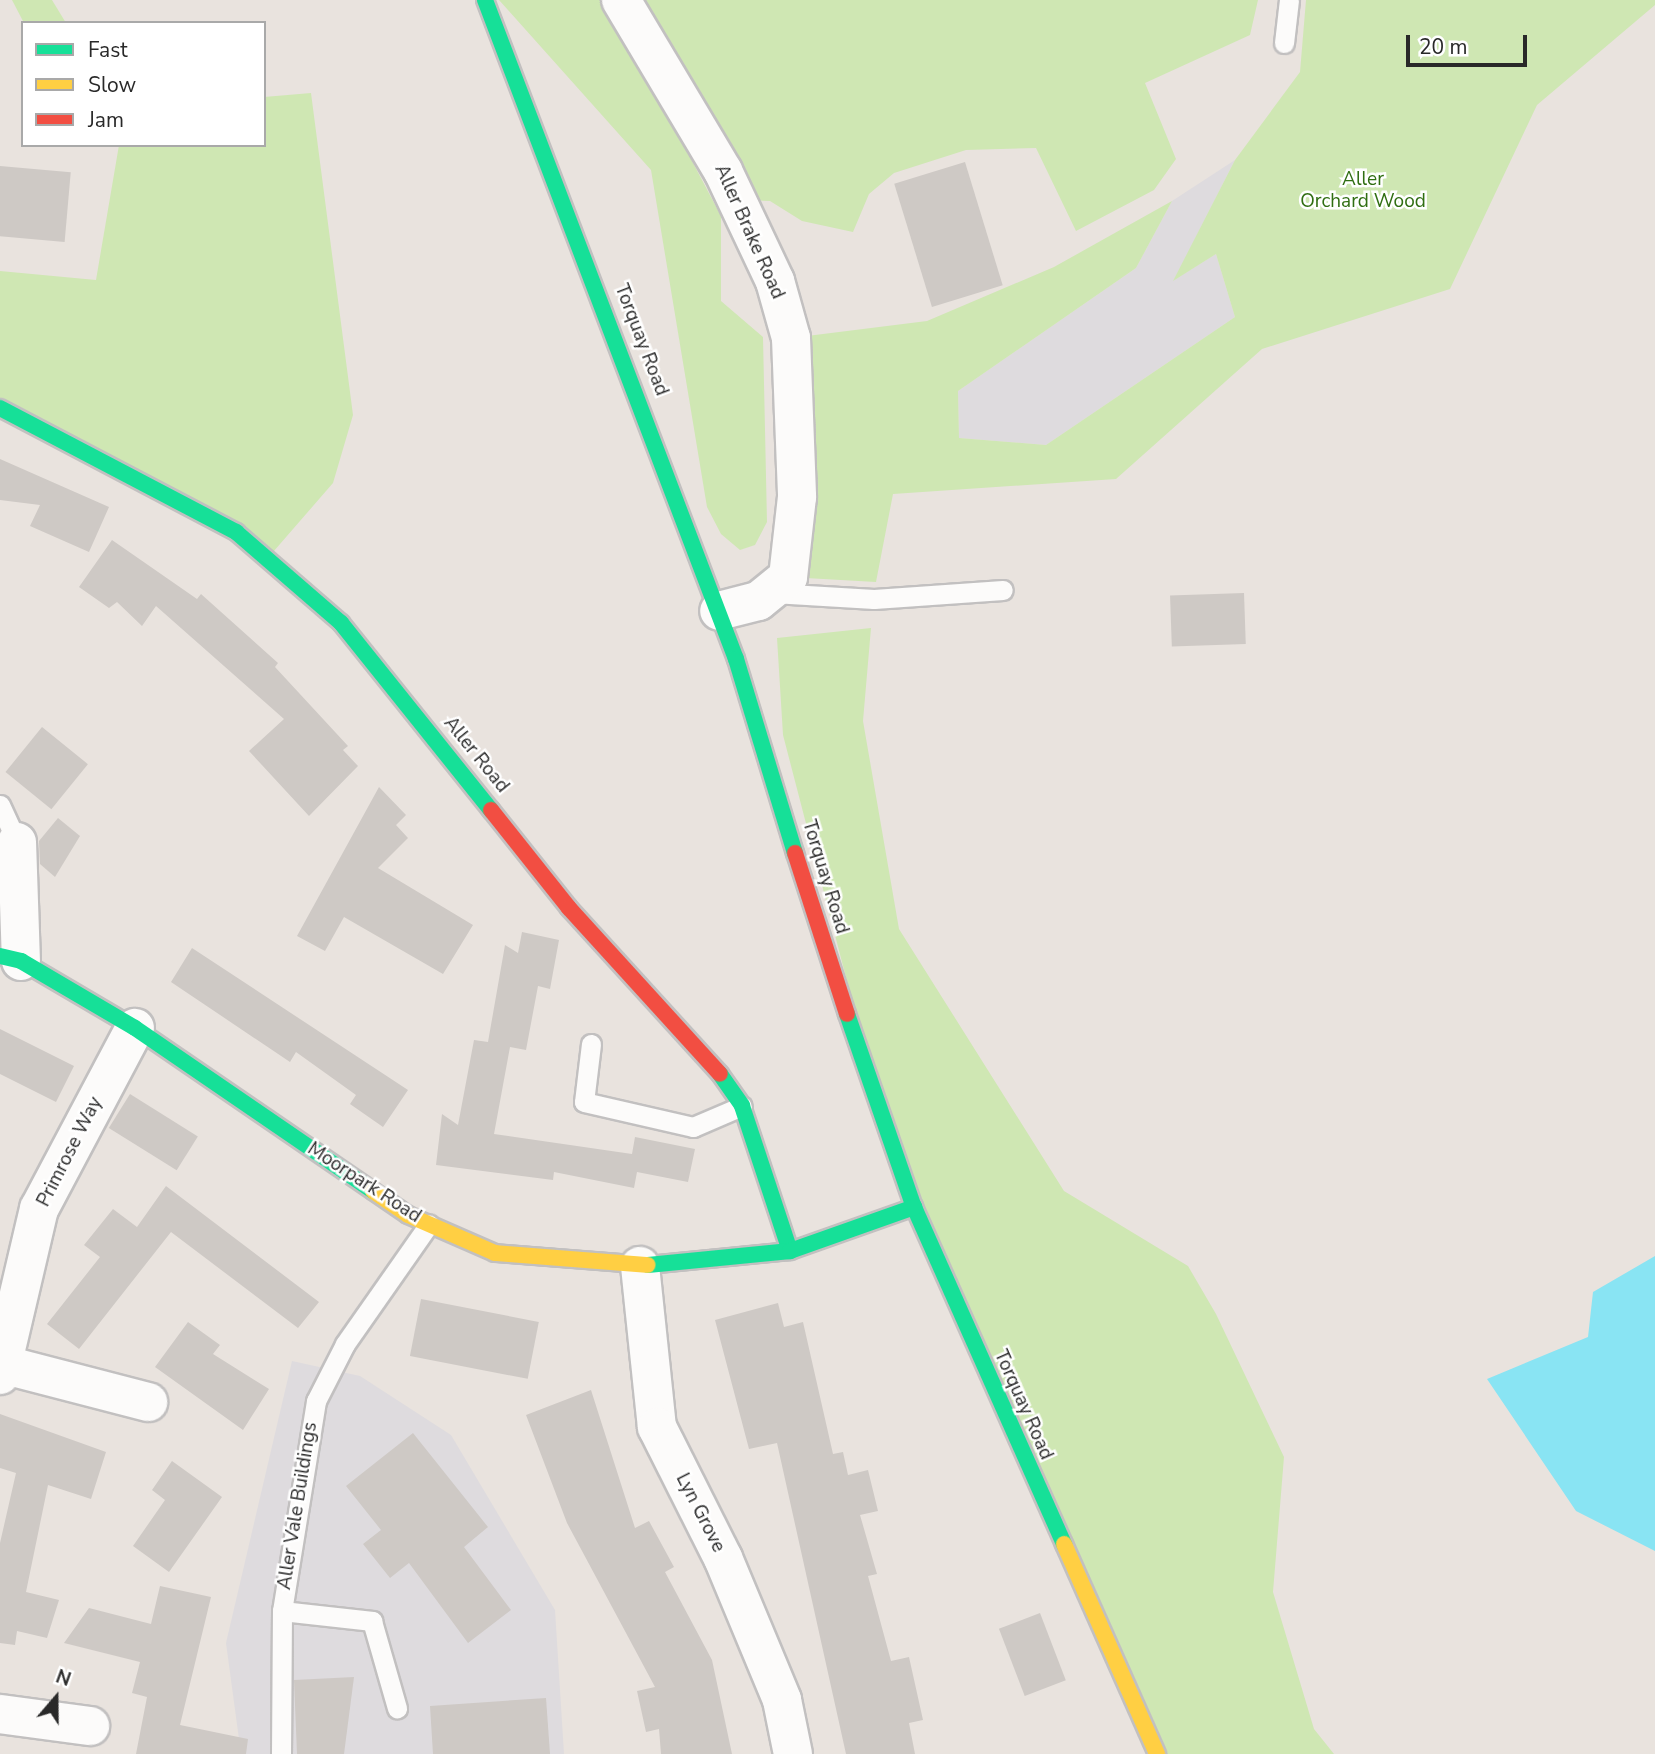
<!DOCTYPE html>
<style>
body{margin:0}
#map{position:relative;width:1655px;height:1754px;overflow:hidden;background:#e9e3de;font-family:"Nunito Sans",sans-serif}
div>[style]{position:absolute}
.industrial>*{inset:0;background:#dedbde}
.green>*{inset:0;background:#cfe7b3}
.water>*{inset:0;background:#89e4f3}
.building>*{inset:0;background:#cec9c5;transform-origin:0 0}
.roads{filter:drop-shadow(2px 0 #c2c0c0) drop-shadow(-2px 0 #c2c0c0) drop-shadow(0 2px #c2c0c0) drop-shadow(0 -2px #c2c0c0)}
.lane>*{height:19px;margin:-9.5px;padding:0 9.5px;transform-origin:9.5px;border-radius:9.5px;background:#fcfbfa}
.street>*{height:38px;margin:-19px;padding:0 19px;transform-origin:19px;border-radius:19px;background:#fcfbfa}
.fast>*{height:16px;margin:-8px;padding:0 8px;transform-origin:8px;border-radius:8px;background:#16e098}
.slow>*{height:16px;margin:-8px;padding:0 8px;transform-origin:8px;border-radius:8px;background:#ffcf43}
.jam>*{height:16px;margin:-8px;padding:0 8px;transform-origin:8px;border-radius:8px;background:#f24e42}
span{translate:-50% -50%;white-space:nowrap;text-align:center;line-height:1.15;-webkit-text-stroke:5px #fff;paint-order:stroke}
.park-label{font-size:19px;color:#306e12}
.street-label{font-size:19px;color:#292929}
.legend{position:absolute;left:21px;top:21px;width:245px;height:126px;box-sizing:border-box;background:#fff;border:2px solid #a9a9a9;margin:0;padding:9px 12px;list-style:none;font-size:21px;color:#292929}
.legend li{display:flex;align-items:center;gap:14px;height:35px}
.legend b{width:35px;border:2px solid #a9a9a9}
.north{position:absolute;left:21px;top:1663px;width:70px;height:70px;-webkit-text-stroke:5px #fff;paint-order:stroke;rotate:20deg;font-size:19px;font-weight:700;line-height:28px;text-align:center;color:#292929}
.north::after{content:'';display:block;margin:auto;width:24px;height:32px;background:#292929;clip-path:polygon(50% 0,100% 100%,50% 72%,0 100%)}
.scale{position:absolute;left:1406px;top:35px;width:121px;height:32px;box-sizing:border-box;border:4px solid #292929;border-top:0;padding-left:9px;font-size:21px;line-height:24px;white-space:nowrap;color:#292929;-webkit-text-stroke:5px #fff;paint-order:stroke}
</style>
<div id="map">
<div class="industrial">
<i style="clip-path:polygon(1235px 160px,1174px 280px,1216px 254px,1235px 317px,1046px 445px,959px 438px,958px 391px,1136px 268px,1172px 201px)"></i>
<i style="clip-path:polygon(292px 1361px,360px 1376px,451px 1435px,555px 1610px,564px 1754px,241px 1754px,226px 1643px)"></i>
</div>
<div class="green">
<i style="clip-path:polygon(12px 0,52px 0,66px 23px,24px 23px)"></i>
<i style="clip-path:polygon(499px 0,607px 0,721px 216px,721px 301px,763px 337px,767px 522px,755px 545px,740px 550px,721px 534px,707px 507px,651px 170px)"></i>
<i style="clip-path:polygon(621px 0,1258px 0,1250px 35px,1145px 83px,1176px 159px,1154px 190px,1076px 231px,1036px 148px,966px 150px,894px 173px,869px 194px,853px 232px,802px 221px,770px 201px,737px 200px)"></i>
<i style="clip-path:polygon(1306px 0,1655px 0,1655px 5px,1537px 105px,1450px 289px,1262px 349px,1116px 479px,893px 494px,876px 582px,788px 577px,791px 338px,927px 321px,1054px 267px,1172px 201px,1136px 268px,958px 391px,959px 438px,1046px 445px,1235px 317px,1216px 254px,1173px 281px,1235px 160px,1300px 72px)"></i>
<i style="clip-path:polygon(311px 93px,353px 415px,333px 483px,267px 559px,0 408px,0 271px,96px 280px,119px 145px,264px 145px,264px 97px)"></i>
<i style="clip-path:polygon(871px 628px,863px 721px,899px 929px,1064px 1191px,1188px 1266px,1216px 1314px,1284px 1457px,1273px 1592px,1314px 1729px,1334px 1754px,1157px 1754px,888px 1139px,783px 735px,777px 638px)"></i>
</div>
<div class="water">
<i style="clip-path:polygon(1655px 1256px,1655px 1551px,1576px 1511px,1487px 1379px,1588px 1337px,1593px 1292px)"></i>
</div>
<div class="building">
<i style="left:965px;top:162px;width:129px;height:74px;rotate:73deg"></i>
<i style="left:0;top:166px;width:71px;height:70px;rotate:5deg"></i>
<i style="clip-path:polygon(0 459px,109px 507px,89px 552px,30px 526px,40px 505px,0 500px)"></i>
<i style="clip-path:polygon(112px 540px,197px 599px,201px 594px,278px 663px,275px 667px,348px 746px,343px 750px,358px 766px,309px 816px,249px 751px,284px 719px,156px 606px,142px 626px,117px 602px,109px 608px,79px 587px)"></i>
<i style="left:1244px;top:593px;width:51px;height:74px;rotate:88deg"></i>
<i style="left:42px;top:727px;width:59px;height:58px;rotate:39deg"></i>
<i style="clip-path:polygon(379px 787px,406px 815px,396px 825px,408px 838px,378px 868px,473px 925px,443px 974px,344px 917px,325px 951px,297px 936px)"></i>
<i style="clip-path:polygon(58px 818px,80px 836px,55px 877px,40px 864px,39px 841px)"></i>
<i style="clip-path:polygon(522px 932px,559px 940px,550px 989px,538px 986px,526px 1050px,510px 1047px,494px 1134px,632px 1154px,635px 1137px,695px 1149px,688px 1182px,637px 1172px,634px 1188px,554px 1172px,553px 1180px,436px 1165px,442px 1114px,458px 1125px,474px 1040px,488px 1042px,505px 945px,518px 953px)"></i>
<i style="clip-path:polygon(192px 948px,408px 1090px,383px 1127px,350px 1104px,356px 1095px,296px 1052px,290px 1062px,171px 982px)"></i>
<i style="clip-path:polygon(0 1029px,74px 1066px,56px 1102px,0 1074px)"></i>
<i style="left:130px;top:1094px;width:80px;height:40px;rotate:32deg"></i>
<i style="clip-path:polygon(166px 1186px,319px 1302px,298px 1328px,171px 1232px,79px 1349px,47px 1324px,100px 1257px,84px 1245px,113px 1209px,137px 1227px)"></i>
<i style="left:421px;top:1299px;width:120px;height:58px;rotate:11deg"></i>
<i style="clip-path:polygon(778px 1303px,784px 1327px,803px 1322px,833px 1454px,843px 1452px,848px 1475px,868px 1470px,878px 1511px,860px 1515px,877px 1574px,868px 1576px,891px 1661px,909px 1657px,923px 1720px,909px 1723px,915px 1754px,846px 1754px,777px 1443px,749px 1449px,715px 1320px)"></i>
<i style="clip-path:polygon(188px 1322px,220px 1345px,213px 1354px,269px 1389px,243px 1430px,155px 1367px)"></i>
<i style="clip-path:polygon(591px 1390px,635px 1528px,649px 1521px,674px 1567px,665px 1572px,712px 1660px,732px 1754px,661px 1754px,659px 1729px,646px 1732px,637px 1691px,655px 1687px,567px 1523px,526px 1415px)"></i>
<i style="clip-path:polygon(0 1414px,106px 1452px,91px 1499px,48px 1485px,26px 1592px,59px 1600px,47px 1638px,17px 1631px,15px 1645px,0 1643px,0 1543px,16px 1473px,0 1468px)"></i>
<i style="clip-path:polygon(413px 1433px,488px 1527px,464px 1547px,511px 1610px,468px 1643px,409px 1563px,390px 1578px,363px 1544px,381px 1530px,346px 1486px)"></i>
<i style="clip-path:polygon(172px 1461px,222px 1497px,169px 1572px,133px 1546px,165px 1500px,152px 1490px)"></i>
<i style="clip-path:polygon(160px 1586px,211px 1597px,180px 1725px,248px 1739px,246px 1754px,136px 1754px,147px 1697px,132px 1693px,140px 1662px,64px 1643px,89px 1608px,151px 1624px)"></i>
<i style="left:1040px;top:1613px;width:72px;height:44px;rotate:69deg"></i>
<i style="clip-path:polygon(354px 1677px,344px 1754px,297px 1754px,294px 1680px)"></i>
<i style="clip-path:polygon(546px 1698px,550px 1754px,433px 1754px,430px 1706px)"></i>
</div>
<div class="roads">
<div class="lane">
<i style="left:1284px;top:43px;width:43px;rotate:-83.4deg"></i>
<i style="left:773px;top:593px;width:101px;rotate:3.4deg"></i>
<i style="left:874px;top:599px;width:129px;rotate:-4deg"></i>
<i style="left:0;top:805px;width:41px;rotate:65.3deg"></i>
<i style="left:591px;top:1044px;width:58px;rotate:96.9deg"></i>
<i style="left:584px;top:1102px;width:112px;rotate:12.9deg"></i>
<i style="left:693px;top:1127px;width:53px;rotate:-23.2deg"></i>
<i style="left:282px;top:1611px;width:91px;rotate:6.3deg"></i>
<i style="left:372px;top:1621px;width:91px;rotate:74deg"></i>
<i style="left:281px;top:1754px;width:143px;rotate:-89.6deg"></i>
<i style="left:282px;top:1611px;width:213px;rotate:-80.8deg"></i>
<i style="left:316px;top:1401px;width:64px;rotate:-63deg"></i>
<i style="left:345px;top:1344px;width:146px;rotate:-55deg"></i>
</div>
<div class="street">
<i style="left:621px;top:0;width:199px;rotate:59.2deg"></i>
<i style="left:723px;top:171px;width:122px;rotate:64.7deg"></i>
<i style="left:775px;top:281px;width:59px;rotate:74.3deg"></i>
<i style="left:791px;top:338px;width:159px;rotate:87.8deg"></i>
<i style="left:797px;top:497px;width:81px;rotate:96.4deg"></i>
<i style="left:788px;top:577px;width:38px;rotate:141deg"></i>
<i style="left:758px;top:601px;width:40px;rotate:165.6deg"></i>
<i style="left:17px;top:842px;width:119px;rotate:88.1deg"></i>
<i style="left:640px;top:1266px;width:162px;rotate:84deg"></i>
<i style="left:657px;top:1427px;width:147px;rotate:63.3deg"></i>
<i style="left:723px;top:1558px;width:154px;rotate:67.4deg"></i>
<i style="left:782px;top:1700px;width:55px;rotate:78.5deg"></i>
<i style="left:5px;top:1365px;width:148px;rotate:14.5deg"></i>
<i style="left:0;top:1375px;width:171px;rotate:-76.8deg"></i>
<i style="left:39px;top:1209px;width:205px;rotate:-62.1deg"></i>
<i style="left:0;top:1714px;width:91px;rotate:7.6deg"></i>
</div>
<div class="fast">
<i style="left:485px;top:0;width:705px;rotate:69.15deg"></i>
<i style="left:736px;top:659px;width:203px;rotate:73.1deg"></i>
<i style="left:0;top:408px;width:267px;rotate:27.7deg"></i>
<i style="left:236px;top:532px;width:139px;rotate:40.9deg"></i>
<i style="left:341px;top:623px;width:240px;rotate:51.3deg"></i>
<i style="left:0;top:956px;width:22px;rotate:13deg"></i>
<i style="left:21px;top:961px;width:132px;rotate:30.4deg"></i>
<i style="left:135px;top:1028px;width:288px;rotate:34.4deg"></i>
<i style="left:847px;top:1014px;width:204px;rotate:70.9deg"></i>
<i style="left:914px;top:1207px;width:369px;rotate:66deg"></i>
<i style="left:720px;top:1074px;width:39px;rotate:55deg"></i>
<i style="left:742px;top:1106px;width:153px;rotate:71.7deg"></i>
<i style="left:648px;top:1265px;width:143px;rotate:-5.6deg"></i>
<i style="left:790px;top:1251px;width:132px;rotate:-19.5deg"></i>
</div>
<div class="slow">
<i style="left:373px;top:1191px;width:42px;rotate:34.4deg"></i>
<i style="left:408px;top:1215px;width:95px;rotate:23.6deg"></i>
<i style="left:495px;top:1253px;width:153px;rotate:4.5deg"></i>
<i style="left:1064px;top:1544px;width:230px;rotate:66.1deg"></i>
</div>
<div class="jam">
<i style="left:491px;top:810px;width:125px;rotate:51.5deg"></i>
<i style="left:569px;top:908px;width:224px;rotate:47.7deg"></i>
<i style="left:795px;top:853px;width:169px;rotate:72.1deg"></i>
</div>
</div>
<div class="park-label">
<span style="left:1363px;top:191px">Aller<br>Orchard Wood</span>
</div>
<div class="street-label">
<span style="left:749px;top:232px;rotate:66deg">Aller Brake Road</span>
<span style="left:641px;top:340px;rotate:69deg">Torquay Road</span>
<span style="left:476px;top:755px;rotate:51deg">Aller Road</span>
<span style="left:825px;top:877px;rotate:73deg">Torquay Road</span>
<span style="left:70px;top:1152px;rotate:-63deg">Primrose Way</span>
<span style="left:364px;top:1183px;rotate:33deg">Moorpark Road</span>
<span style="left:1023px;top:1405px;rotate:66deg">Torquay Road</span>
<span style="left:298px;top:1506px;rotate:-81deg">Aller Vale Buildings</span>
<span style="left:700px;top:1513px;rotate:63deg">Lyn Grove</span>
</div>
<ul class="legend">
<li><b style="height:9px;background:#16e098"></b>Fast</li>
<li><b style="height:9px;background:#ffcf43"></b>Slow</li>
<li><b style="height:9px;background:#f24e42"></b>Jam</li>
</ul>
<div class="north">N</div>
<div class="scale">20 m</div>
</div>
